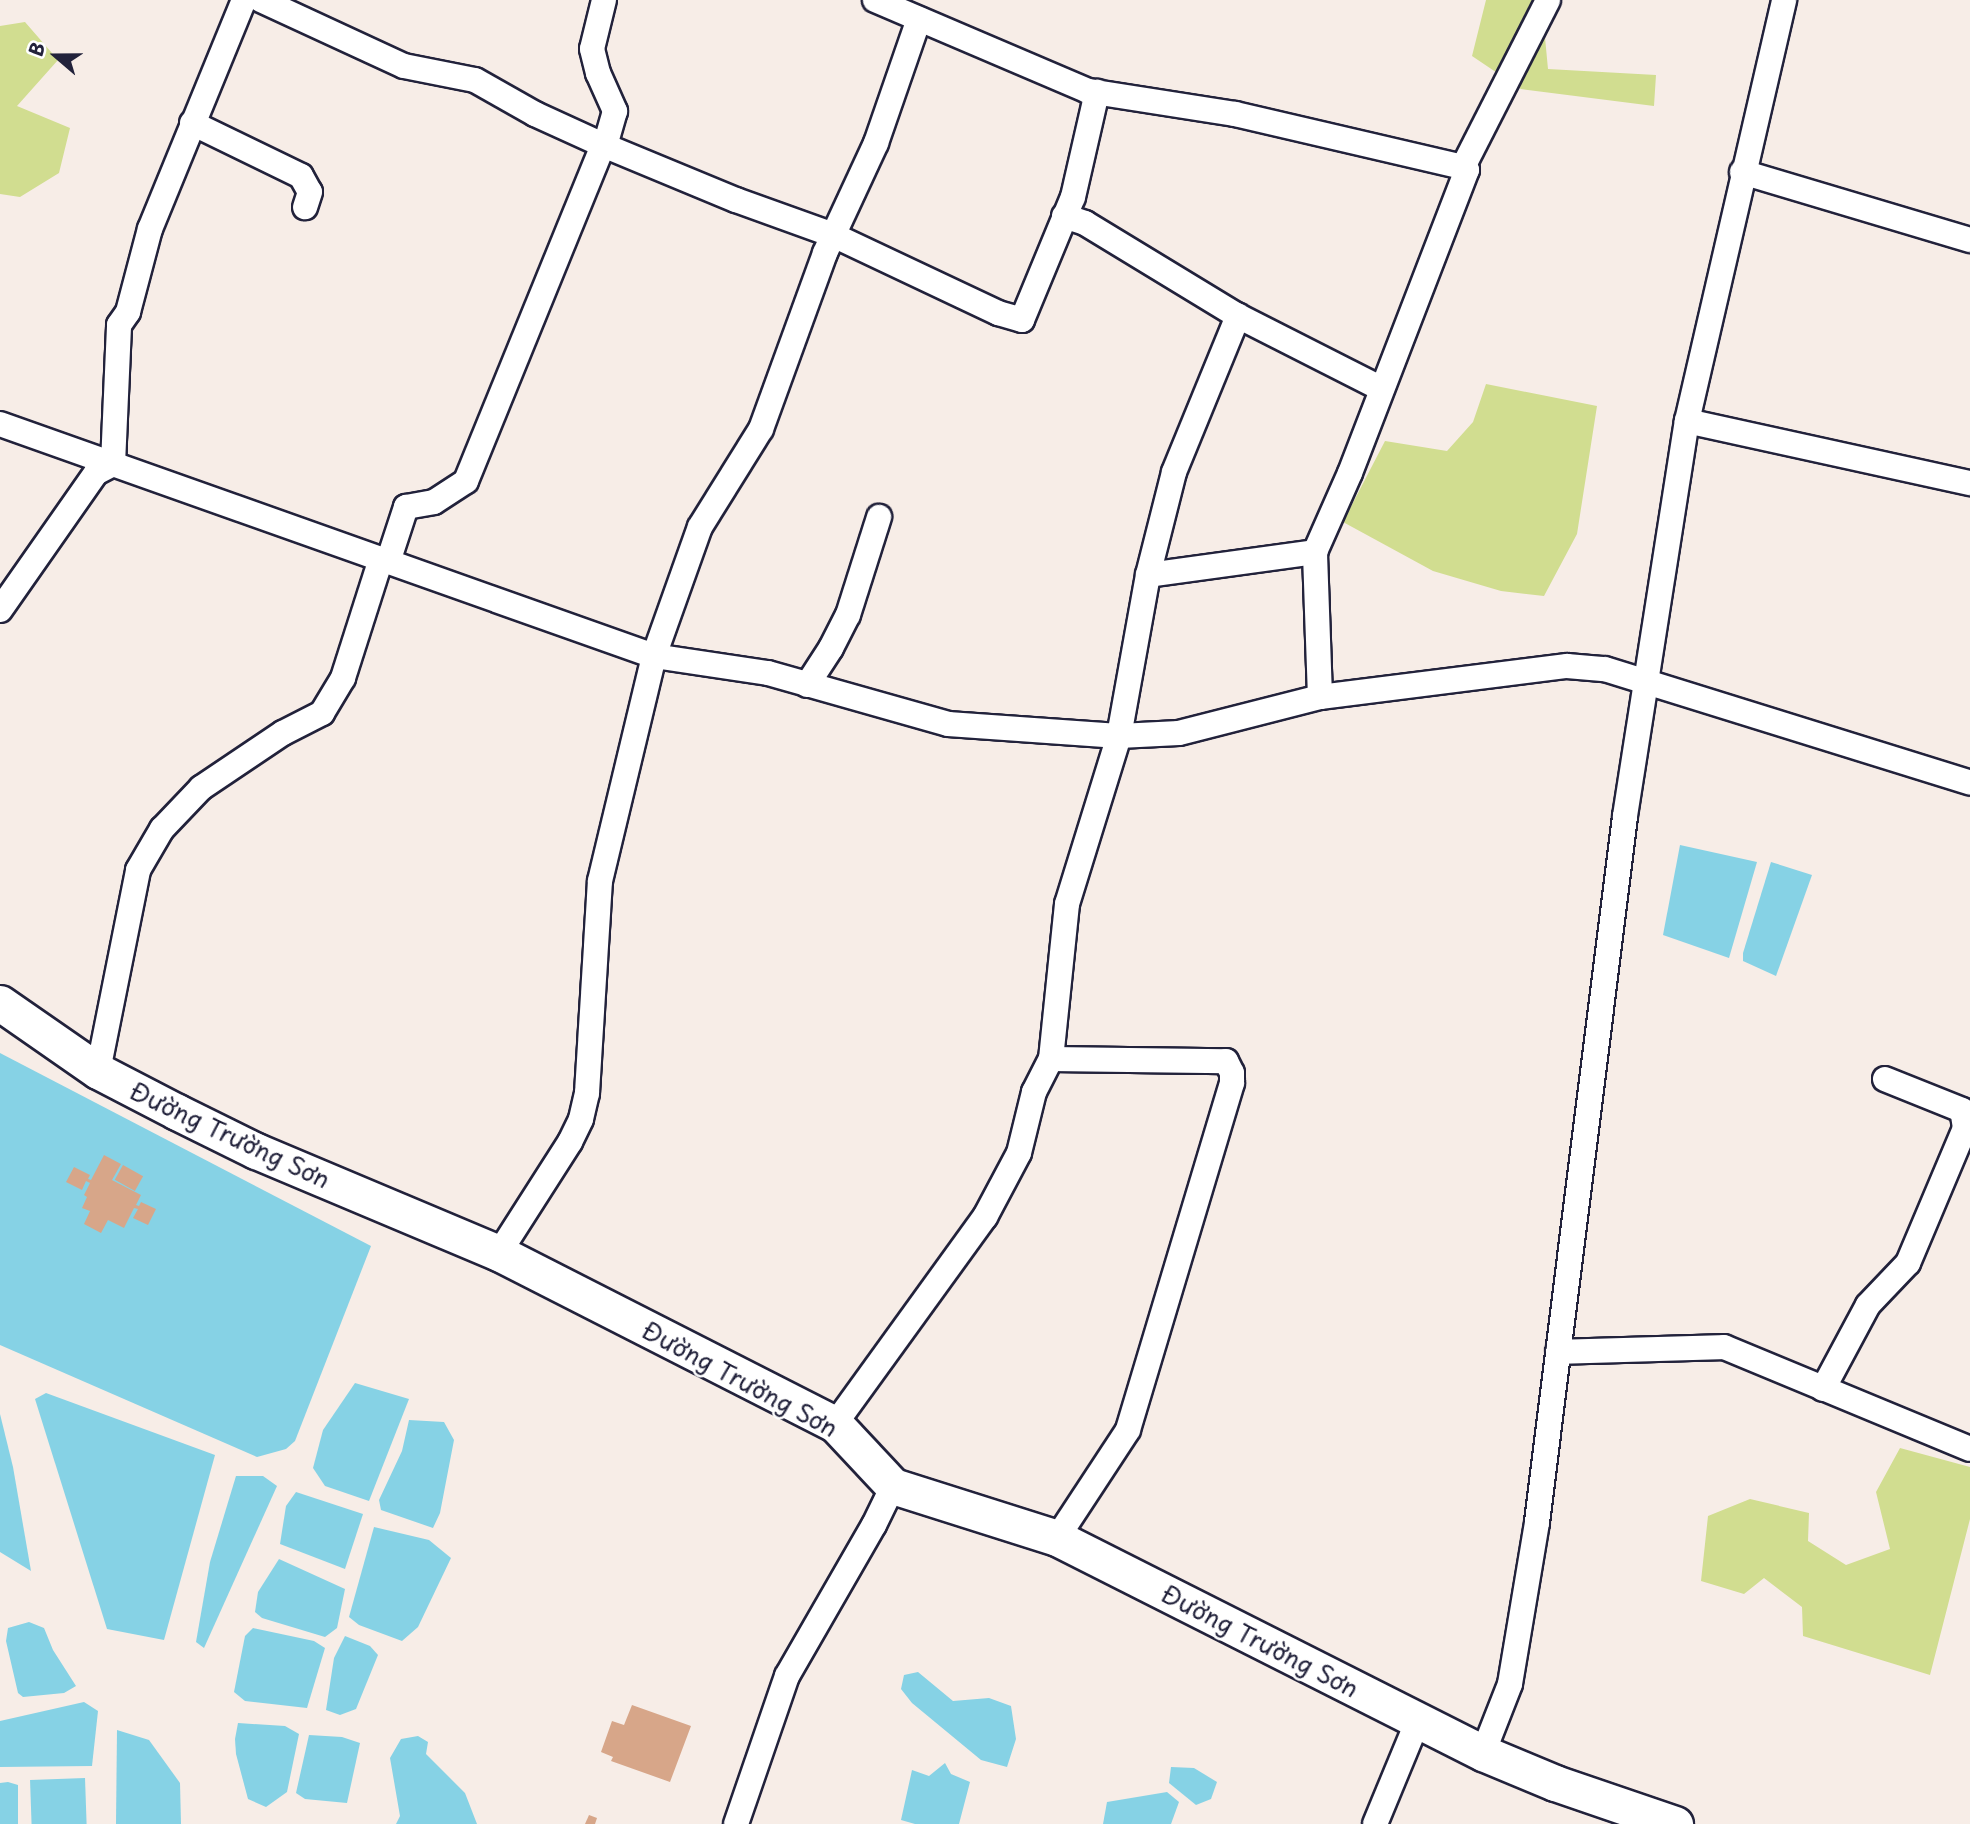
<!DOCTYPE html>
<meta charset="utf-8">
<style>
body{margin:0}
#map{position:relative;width:1970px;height:1824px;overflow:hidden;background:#f7ede7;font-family:"Playpen Sans",sans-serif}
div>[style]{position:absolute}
.green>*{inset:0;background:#d1dd90}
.water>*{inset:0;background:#86d2e5;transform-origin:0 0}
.building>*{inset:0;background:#d7a689;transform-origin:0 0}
.roads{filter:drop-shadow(2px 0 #22223b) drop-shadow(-2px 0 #22223b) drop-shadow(0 2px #22223b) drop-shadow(0 -2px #22223b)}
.minor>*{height:24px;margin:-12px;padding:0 12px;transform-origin:12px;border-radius:12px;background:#fff}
.highway>*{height:35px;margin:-17.5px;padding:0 17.5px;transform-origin:17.5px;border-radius:17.5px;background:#fff}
span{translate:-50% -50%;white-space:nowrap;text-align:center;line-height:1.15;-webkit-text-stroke:5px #fff;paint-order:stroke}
.street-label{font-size:24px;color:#22223b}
.north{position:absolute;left:21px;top:21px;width:70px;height:70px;-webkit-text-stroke:5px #fff;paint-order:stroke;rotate:290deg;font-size:19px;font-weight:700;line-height:28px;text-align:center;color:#22223b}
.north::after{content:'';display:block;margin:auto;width:24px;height:32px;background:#22223b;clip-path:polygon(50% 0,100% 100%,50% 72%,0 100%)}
</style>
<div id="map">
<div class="green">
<i style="clip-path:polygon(1486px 0,1558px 0,1544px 27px,1548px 69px,1656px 75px,1654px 106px,1521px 89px,1472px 56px)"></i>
<i style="clip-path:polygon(25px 22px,58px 60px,17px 106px,70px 128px,59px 173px,20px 197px,0 194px,0 26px)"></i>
<i style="clip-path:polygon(1486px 384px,1597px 406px,1577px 534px,1544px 596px,1501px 591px,1433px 571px,1343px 522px,1385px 441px,1447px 451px,1473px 422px)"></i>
<i style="clip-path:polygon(1900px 1448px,1970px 1467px,1970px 1519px,1930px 1675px,1803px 1636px,1802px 1607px,1764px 1578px,1744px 1594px,1701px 1581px,1708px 1516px,1750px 1499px,1809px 1513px,1808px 1541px,1846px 1565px,1890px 1549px,1876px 1492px)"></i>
</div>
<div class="water">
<i style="clip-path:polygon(1680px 845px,1757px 862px,1729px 958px,1663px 935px)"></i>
<i style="clip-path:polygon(1771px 862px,1812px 875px,1776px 976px,1743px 961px,1743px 953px)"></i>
<i style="clip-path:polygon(0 1053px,371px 1246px,295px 1441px,286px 1449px,257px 1457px,0 1345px)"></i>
<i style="clip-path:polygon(355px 1383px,409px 1399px,369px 1501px,325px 1486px,313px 1468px,323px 1430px)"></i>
<i style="clip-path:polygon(46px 1393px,215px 1455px,164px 1640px,107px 1629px,35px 1399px)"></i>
<i style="clip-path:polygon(0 1414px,13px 1467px,31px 1571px,0 1552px)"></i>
<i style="clip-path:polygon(409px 1420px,444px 1422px,454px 1440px,440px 1513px,433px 1528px,381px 1510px,379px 1500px,402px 1451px)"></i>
<i style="clip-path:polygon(236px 1476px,263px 1476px,277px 1486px,204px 1648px,196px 1642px,210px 1562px)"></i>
<i style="clip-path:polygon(296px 1492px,363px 1514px,345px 1569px,280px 1544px,286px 1506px)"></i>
<i style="clip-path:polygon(374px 1527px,429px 1540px,451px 1558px,418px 1627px,402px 1641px,359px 1625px,349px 1617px)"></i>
<i style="clip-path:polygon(279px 1559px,345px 1589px,337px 1628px,325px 1637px,262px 1618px,255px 1612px,258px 1592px)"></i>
<i style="clip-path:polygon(29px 1622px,44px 1628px,53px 1650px,76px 1686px,64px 1693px,23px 1697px,18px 1693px,6px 1641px,8px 1628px)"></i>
<i style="clip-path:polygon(253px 1628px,314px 1641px,325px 1648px,307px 1708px,245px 1701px,234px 1692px,245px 1636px)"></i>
<i style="clip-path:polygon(345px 1636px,370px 1646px,378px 1655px,356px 1709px,340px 1715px,326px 1710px,334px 1658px)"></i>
<i style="clip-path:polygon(918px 1672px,953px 1701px,989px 1698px,1011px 1706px,1016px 1739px,1007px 1767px,981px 1760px,912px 1703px,901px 1689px,904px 1675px)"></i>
<i style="clip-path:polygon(84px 1702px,98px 1711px,92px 1766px,0 1767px,0 1721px)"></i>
<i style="clip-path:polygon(238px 1723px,285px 1726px,299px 1734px,287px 1792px,266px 1807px,248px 1799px,236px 1754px,235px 1739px)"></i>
<i style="clip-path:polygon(117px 1730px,149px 1740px,180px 1783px,181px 1824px,116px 1824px)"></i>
<i style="clip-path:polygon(309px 1735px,342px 1737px,360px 1743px,347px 1803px,305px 1799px,296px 1793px)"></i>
<i style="clip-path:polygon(418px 1736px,428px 1742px,426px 1754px,465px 1793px,477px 1824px,396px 1824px,400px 1816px,390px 1758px,401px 1739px)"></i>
<i style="clip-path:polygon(945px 1763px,951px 1774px,970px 1782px,959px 1824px,915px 1824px,901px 1820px,912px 1770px,929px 1776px)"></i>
<i style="clip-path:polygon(1171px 1767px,1194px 1768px,1217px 1782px,1211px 1799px,1196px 1805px,1169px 1783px)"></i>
<i style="left:85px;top:1778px;width:46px;height:55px;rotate:88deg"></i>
<i style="clip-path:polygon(8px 1782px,18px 1785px,18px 1824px,0 1824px,0 1783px)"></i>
<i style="clip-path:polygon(1167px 1792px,1179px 1802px,1171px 1824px,1103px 1824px,1107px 1802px)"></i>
</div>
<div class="building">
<i style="clip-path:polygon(104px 1155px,121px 1164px,112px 1180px,141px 1195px,136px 1205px,139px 1206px,141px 1202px,156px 1209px,148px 1225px,133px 1218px,138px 1209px,134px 1208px,124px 1228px,108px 1220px,101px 1233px,84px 1224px,90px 1211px,82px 1208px,87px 1197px,84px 1195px,90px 1183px,86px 1181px,82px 1190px,66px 1182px,74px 1167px,90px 1175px,88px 1179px,91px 1180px)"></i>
<i style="left:123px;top:1165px;width:23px;height:17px;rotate:29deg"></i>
<i style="clip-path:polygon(632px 1705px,691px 1726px,670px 1782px,611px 1761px,613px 1757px,601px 1752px,612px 1721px,624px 1725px)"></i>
<i style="clip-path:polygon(589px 1815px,597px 1818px,595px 1824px,585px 1824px)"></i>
</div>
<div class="roads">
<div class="minor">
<i style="left:261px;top:0;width:157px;rotate:24.8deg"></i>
<i style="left:404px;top:66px;width:72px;rotate:11.2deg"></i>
<i style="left:475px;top:80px;width:69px;rotate:29.5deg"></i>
<i style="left:535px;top:114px;width:75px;rotate:24.5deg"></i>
<i style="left:604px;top:0;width:50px;rotate:103.8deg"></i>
<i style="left:592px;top:49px;width:25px;rotate:76deg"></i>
<i style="left:598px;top:73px;width:42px;rotate:65.9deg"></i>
<i style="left:615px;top:111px;width:35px;rotate:106deg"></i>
<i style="left:875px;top:0;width:232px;rotate:23.1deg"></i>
<i style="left:1088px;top:91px;width:149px;rotate:8.9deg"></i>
<i style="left:1235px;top:114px;width:234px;rotate:13.1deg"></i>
<i style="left:192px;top:123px;width:121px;rotate:25.9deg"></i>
<i style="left:301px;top:176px;width:18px;rotate:61deg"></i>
<i style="left:310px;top:192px;width:16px;rotate:108deg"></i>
<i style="left:1742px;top:172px;width:238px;rotate:16.6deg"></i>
<i style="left:1064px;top:216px;width:22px;rotate:18deg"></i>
<i style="left:1085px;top:223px;width:179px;rotate:31.3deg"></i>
<i style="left:1238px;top:316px;width:161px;rotate:26.9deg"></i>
<i style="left:1687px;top:421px;width:290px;rotate:12.4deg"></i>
<i style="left:0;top:424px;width:694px;rotate:19.53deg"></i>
<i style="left:654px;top:656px;width:115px;rotate:8.5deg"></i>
<i style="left:768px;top:673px;width:187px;rotate:15.8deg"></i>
<i style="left:948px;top:724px;width:171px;rotate:4deg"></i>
<i style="left:1119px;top:736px;width:60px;rotate:-2.9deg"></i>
<i style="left:1179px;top:733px;width:146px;rotate:-14.3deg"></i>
<i style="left:1320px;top:697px;width:249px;rotate:-7.2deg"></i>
<i style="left:1567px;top:666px;width:38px;rotate:5deg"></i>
<i style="left:1605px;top:669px;width:382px;rotate:17.3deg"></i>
<i style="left:388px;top:562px;width:58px;rotate:-71.9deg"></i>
<i style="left:406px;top:507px;width:28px;rotate:-10deg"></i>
<i style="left:434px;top:502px;width:38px;rotate:-33deg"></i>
<i style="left:466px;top:481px;width:363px;rotate:-67.8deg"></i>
<i style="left:603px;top:145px;width:144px;rotate:22.5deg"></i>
<i style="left:736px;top:200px;width:103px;rotate:19.8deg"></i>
<i style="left:833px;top:235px;width:183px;rotate:25.3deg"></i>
<i style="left:998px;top:313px;width:25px;rotate:16deg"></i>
<i style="left:1022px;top:320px;width:133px;rotate:-67.5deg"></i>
<i style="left:1073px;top:197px;width:108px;rotate:-77.1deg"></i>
<i style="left:1148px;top:575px;width:169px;rotate:-7.8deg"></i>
<i style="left:0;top:610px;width:167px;rotate:-55deg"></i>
<i style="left:96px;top:473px;width:19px;rotate:-28deg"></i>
<i style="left:113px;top:464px;width:139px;rotate:-87.5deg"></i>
<i style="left:119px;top:325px;width:16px;rotate:-55deg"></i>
<i style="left:128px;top:312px;width:86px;rotate:-75.2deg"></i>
<i style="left:150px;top:229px;width:248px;rotate:-67.7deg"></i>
<i style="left:807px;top:685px;width:44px;rotate:-57deg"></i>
<i style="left:831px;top:648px;width:37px;rotate:-63deg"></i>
<i style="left:848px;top:615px;width:103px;rotate:-72.4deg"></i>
<i style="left:1320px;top:697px;width:145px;rotate:-92deg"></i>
<i style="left:1315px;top:552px;width:86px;rotate:-66.1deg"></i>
<i style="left:1350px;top:473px;width:325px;rotate:-68.9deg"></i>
<i style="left:1467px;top:170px;width:5px;rotate:-143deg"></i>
<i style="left:1463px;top:167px;width:187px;rotate:-63deg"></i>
<i style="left:1051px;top:1059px;width:175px;rotate:0.7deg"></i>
<i style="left:1226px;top:1061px;width:13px;rotate:63deg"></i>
<i style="left:1232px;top:1073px;width:10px;rotate:90deg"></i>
<i style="left:1232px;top:1083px;width:362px;rotate:106.7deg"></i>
<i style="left:1128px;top:1430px;width:129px;rotate:123.3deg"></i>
<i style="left:98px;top:1071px;width:205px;rotate:-78.7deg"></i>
<i style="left:138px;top:870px;width:48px;rotate:-59.7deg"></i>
<i style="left:162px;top:829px;width:57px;rotate:-46.4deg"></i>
<i style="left:201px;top:788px;width:99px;rotate:-33.9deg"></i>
<i style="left:283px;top:733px;width:44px;rotate:-27.1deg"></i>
<i style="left:322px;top:713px;width:41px;rotate:-59deg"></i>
<i style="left:343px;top:678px;width:125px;rotate:-72.3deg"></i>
<i style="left:499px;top:1253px;width:132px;rotate:-57.4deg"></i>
<i style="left:570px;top:1142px;width:25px;rotate:-64deg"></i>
<i style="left:581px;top:1119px;width:27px;rotate:-77deg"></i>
<i style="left:587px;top:1093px;width:212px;rotate:-86.5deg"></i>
<i style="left:600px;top:881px;width:231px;rotate:-76.5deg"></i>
<i style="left:654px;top:656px;width:137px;rotate:-70.4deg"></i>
<i style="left:700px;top:527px;width:115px;rotate:-58.1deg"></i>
<i style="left:761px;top:429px;width:187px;rotate:-70deg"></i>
<i style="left:825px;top:253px;width:121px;rotate:-65.1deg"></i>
<i style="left:876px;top:143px;width:131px;rotate:-70.9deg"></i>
<i style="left:1558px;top:1352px;width:166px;rotate:-1.7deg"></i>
<i style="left:1724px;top:1347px;width:266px;rotate:22.5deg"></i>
<i style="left:1823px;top:1389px;width:95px;rotate:-61.8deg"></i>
<i style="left:1868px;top:1305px;width:58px;rotate:-46.4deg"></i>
<i style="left:1908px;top:1263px;width:147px;rotate:-67.1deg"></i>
<i style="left:1965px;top:1128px;width:18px;rotate:-99deg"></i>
<i style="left:1962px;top:1110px;width:83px;rotate:-158.1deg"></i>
<i style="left:835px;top:1424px;width:256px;rotate:-54.1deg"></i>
<i style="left:985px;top:1217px;width:72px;rotate:-62deg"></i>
<i style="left:1019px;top:1153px;width:63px;rotate:-76.2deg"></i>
<i style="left:1034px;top:1092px;width:37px;rotate:-63deg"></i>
<i style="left:1051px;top:1059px;width:156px;rotate:-84.1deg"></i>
<i style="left:1067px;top:904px;width:176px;rotate:-72.8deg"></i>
<i style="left:1119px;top:736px;width:164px;rotate:-79.8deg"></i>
<i style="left:1148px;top:575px;width:106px;rotate:-75.8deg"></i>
<i style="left:1174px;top:472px;width:169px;rotate:-67.7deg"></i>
<i style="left:1483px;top:1753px;width:74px;rotate:-68.6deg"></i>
<i style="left:1510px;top:1684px;width:164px;rotate:-80.5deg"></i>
<i style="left:1537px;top:1522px;width:711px;rotate:-82.89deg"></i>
<i style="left:1625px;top:816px;width:400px;rotate:-81.1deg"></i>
<i style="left:1687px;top:421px;width:432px;rotate:-77deg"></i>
<i style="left:736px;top:1824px;width:157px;rotate:-71deg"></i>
<i style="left:787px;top:1676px;width:174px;rotate:-60.1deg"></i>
<i style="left:874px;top:1525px;width:43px;rotate:-64deg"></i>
<i style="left:1375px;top:1824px;width:113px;rotate:-67.5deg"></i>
</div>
<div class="highway">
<i style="left:0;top:1003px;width:119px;rotate:34.8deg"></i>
<i style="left:98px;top:1071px;width:89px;rotate:27.4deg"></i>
<i style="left:177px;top:1112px;width:88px;rotate:26.3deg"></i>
<i style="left:256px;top:1151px;width:264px;rotate:22.8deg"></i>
<i style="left:499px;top:1253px;width:377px;rotate:27deg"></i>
<i style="left:835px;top:1424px;width:85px;rotate:46.9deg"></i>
<i style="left:893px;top:1486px;width:172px;rotate:17.6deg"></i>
<i style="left:1057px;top:1538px;width:477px;rotate:26.8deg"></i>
<i style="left:1483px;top:1753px;width:78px;rotate:22.6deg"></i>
<i style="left:1555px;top:1783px;width:127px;rotate:18.9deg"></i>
</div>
</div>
<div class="street-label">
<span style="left:230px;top:1135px;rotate:25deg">Đường Trường Sơn</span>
<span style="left:740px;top:1379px;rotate:28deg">Đường Trường Sơn</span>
<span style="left:1260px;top:1641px;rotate:27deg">Đường Trường Sơn</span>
</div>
<div class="north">B</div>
</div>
